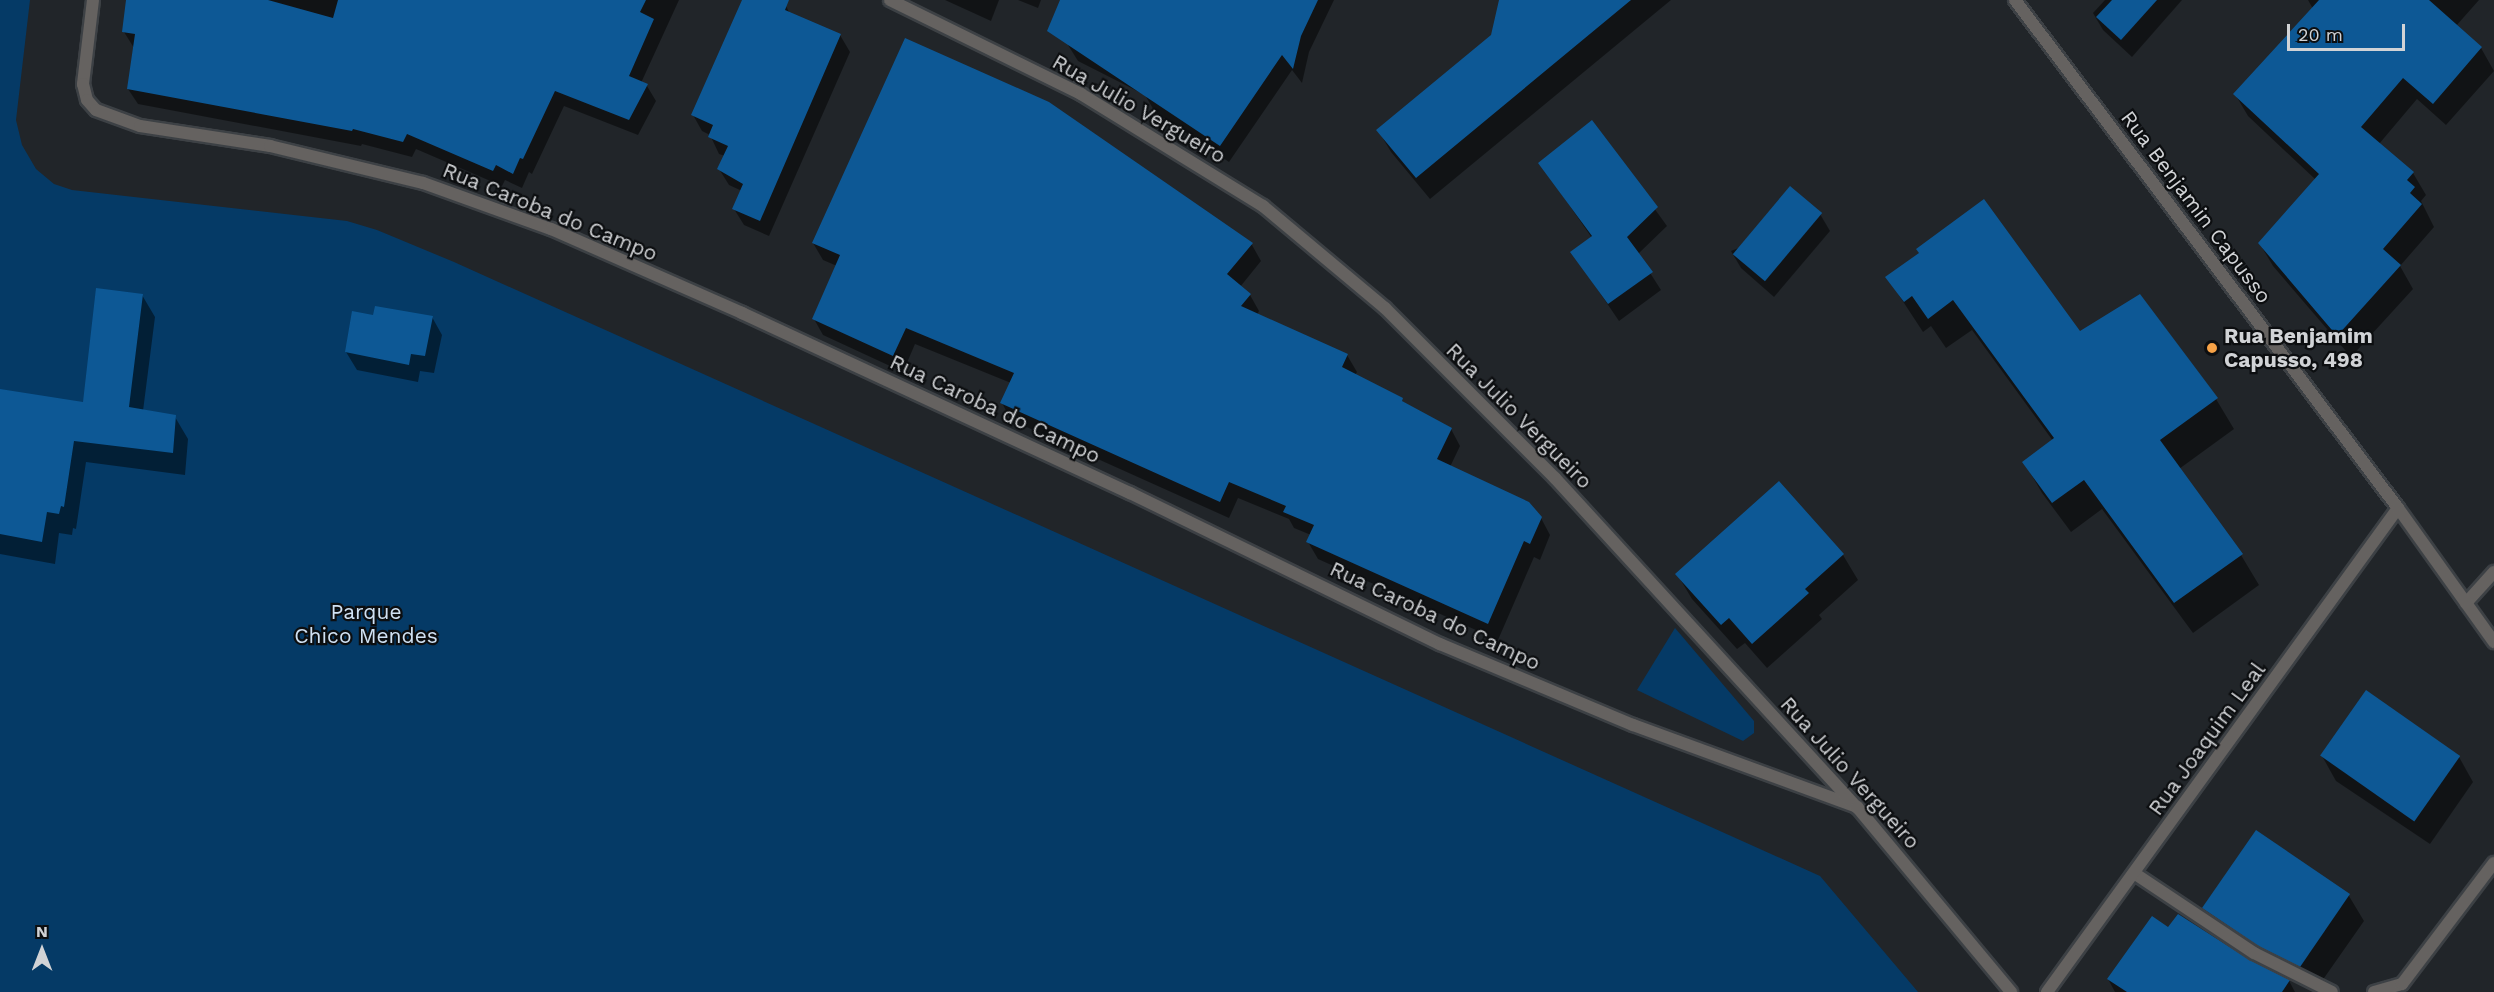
<!DOCTYPE html>
<style>
body{margin:0}
#map{position:relative;width:2494px;height:992px;overflow:hidden;background:#212529;font-family:"Work Sans",sans-serif}
div>[style]{position:absolute}
.green>*{inset:0;background:#053a66}
.shadow>*{inset:0;background:#0007}
.building>*{inset:0;background:#0d5895;transform-origin:0 0}
.roads{filter:drop-shadow(2px 0 #3d4145) drop-shadow(-2px 0 #3d4145) drop-shadow(0 2px #3d4145) drop-shadow(0 -2px #3d4145)}
.minor>*{height:12px;margin:-6px;padding:0 6px;transform-origin:6px;border-radius:6px;background:#656260}
.tertiary>*{height:12px;margin:-6px;padding:0 6px;transform-origin:6px;border-radius:6px;background:#656260}
.dots>*{width:16px;height:16px;translate:-50% -50%;box-sizing:border-box;border:3px solid #0c0e10;border-radius:50%}
span{translate:-50% -50%;white-space:nowrap;text-align:center;line-height:1.15;-webkit-text-stroke:4.5px #0c0e10;paint-order:stroke}
.street-label{font-size:21px;color:#d1d3d6}
.poi-label{font-size:21px;color:#d1d3d6;font-weight:700}
.left{translate:0 -50%;text-align:left}
.park-label{font-size:21px;color:#d0e1f3}
.north{position:absolute;left:12px;top:920px;width:60px;height:60px;-webkit-text-stroke:4px #0c0e10;paint-order:stroke;rotate:0deg;font-size:16px;font-weight:700;line-height:24px;text-align:center;color:#d1d3d6}
.north::after{content:'';display:block;margin:auto;width:21px;height:27px;background:#d1d3d6;clip-path:polygon(50% 0,100% 100%,50% 72%,0 100%)}
.scale{position:absolute;left:2287px;top:24px;width:118px;height:27px;box-sizing:border-box;border:3px solid #d1d3d6;border-top:0;padding-left:8px;font-size:18px;line-height:21px;white-space:nowrap;color:#d1d3d6;-webkit-text-stroke:4px #0c0e10;paint-order:stroke}
</style>
<div id="map">
<div class="green">
<i style="clip-path:polygon(0 0,30px 0,16px 120px,22px 145px,36px 169px,54px 184px,72px 190px,347px 221px,377px 230px,454px 262px,1820px 876px,1918px 992px,0 992px)"></i>
<i style="clip-path:polygon(1675px 628px,1754px 721px,1754px 733px,1743px 741px,1637px 690px)"></i>
</div>
<div class="shadow">
<i style="clip-path:polygon(128px 0,679px 0,641px 83px,647px 86px,656px 101px,638px 135px,564px 106px,532px 174px,529px 172px,522px 188px,505px 180px,502px 186px,416px 149px,412px 157px,362px 144px,361px 146px,138px 104px,128px 89px,134px 48px,124px 32px)"></i>
<i style="clip-path:polygon(744px 0,771px 0,786px 6px,790px 14px,840px 35px,850px 52px,769px 236px,744px 225px,734px 209px,742px 191px,729px 185px,719px 169px,725px 156px,719px 154px,710px 135px,702px 131px,693px 115px)"></i>
<i style="clip-path:polygon(945px 0,999px 0,991px 21px)"></i>
<i style="clip-path:polygon(1018px 0,1041px 0,1038px 8px)"></i>
<i style="clip-path:polygon(1089px 0,1334px 0,1309px 52px,1302px 83px,1292px 70px,1229px 162px,1155px 112px,1145px 95px,1078px 61px,1068px 45px)"></i>
<i style="clip-path:polygon(1501px 0,1671px 0,1430px 199px,1391px 152px,1378px 130px,1492px 36px)"></i>
<i style="clip-path:polygon(2105px 0,2182px 0,2132px 57px,2103px 30px,2093px 13px)"></i>
<i style="clip-path:polygon(2308px 0,2479px 0,2456px 26px,2481px 48px,2494px 71px,2446px 125px,2417px 99px,2379px 144px,2413px 173px,2426px 195px,2421px 201px,2434px 227px,2400px 266px,2413px 289px,2351px 357px,2273px 266px,2260px 244px,2316px 180px,2248px 116px,2235px 94px,2313px 9px)"></i>
<i style="clip-path:polygon(1592px 122px,1667px 226px,1638px 254px,1661px 290px,1619px 321px,1572px 252px,1592px 238px,1540px 163px)"></i>
<i style="clip-path:polygon(1820px 214px,1830px 231px,1774px 297px,1741px 268px,1731px 251px)"></i>
<i style="clip-path:polygon(813px 243px,1252px 245px,1261px 261px,1240px 287px,1250px 295px,1259px 311px,1257px 315px,1347px 355px,1357px 372px,1355px 375px,1451px 429px,1460px 446px,1450px 467px,1541px 518px,1550px 535px,1540px 560px,1534px 557px,1498px 640px,1318px 559px,1308px 542px,1311px 535px,1294px 528px,1289px 519px,1238px 498px,1229px 518px,1011px 420px,1002px 403px,1011px 383px,915px 344px,903px 372px,823px 335px,814px 319px,837px 266px,823px 260px)"></i>
<i style="clip-path:polygon(1887px 277px,2080px 333px,2216px 399px,2234px 429px,2179px 469px,2241px 555px,2259px 585px,2193px 633px,2102px 509px,2071px 532px,2042px 493px,2024px 462px,2053px 441px,1972px 330px,1946px 348px,1931px 326px,1923px 332px)"></i>
<i style="clip-path:polygon(142px 295px,155px 317px,143px 411px,175px 417px,188px 439px,185px 475px,86px 462px,76px 529px,73px 528px,72px 535px,59px 533px,55px 564px,0 554px,0 391px,84px 404px)"></i>
<i style="clip-path:polygon(374px 317px,432px 317px,442px 335px,434px 373px,420px 371px,418px 382px,357px 370px,346px 352px)"></i>
<i style="clip-path:polygon(1843px 555px,1858px 580px,1819px 615px,1822px 619px,1767px 668px,1745px 643px,1737px 649px,1692px 599px,1677px 574px)"></i>
<i style="clip-path:polygon(2322px 756px,2459px 757px,2473px 782px,2430px 844px,2336px 781px)"></i>
<i style="clip-path:polygon(2256px 832px,2349px 896px,2364px 921px,2315px 991px,2287px 977px,2295px 992px,2115px 992px,2108px 979px,2168px 929px,2277px 976px,2218px 934px,2204px 908px)"></i>
</div>
<div class="building">
<i style="clip-path:polygon(126px 0,268px 0,333px 18px,338px 0,646px 0,640px 12px,654px 19px,629px 76px,648px 84px,629px 120px,555px 91px,523px 159px,520px 158px,513px 174px,496px 165px,493px 171px,407px 134px,403px 142px,353px 129px,352px 131px,127px 89px,135px 34px,122px 32px)"></i>
<i style="clip-path:polygon(742px 0,789px 0,785px 10px,841px 34px,760px 221px,732px 209px,743px 184px,717px 169px,728px 146px,708px 137px,713px 125px,691px 115px)"></i>
<i style="clip-path:polygon(1060px 0,1318px 0,1301px 36px,1293px 69px,1282px 55px,1220px 146px,1047px 31px)"></i>
<i style="clip-path:polygon(1499px 0,1631px 0,1416px 178px,1376px 130px,1491px 35px)"></i>
<i style="clip-path:polygon(2112px 0,2157px 0,2121px 40px,2096px 17px)"></i>
<i style="clip-path:polygon(2319px 0,2429px 0,2482px 47px,2433px 104px,2403px 78px,2361px 127px,2414px 172px,2407px 180px,2415px 187px,2410px 193px,2422px 204px,2383px 249px,2401px 265px,2337px 336px,2258px 243px,2319px 174px,2233px 94px)"></i>
<i style="clip-path:polygon(905px 38px,1049px 102px,1253px 243px,1227px 274px,1251px 294px,1241px 306px,1348px 354px,1342px 367px,1403px 398px,1402px 401px,1452px 428px,1437px 459px,1529px 502px,1542px 517px,1530px 544px,1524px 541px,1488px 624px,1306px 542px,1314px 525px,1283px 512px,1286px 506px,1229px 482px,1220px 502px,1000px 403px,1014px 373px,906px 328px,893px 356px,812px 319px,840px 255px,812px 243px)"></i>
<i style="clip-path:polygon(1592px 120px,1658px 207px,1627px 237px,1653px 272px,1608px 304px,1570px 252px,1592px 236px,1538px 163px)"></i>
<i style="left:1790px;top:186px;width:42px;height:89px;rotate:40deg"></i>
<i style="clip-path:polygon(1984px 199px,2080px 331px,2140px 294px,2218px 398px,2160px 440px,2243px 554px,2174px 603px,2084px 480px,2052px 503px,2022px 462px,2054px 438px,1953px 300px,1928px 319px,1912px 296px,1904px 302px,1885px 277px,1919px 253px,1916px 249px)"></i>
<i style="clip-path:polygon(96px 288px,143px 294px,129px 407px,176px 415px,173px 453px,74px 441px,64px 507px,61px 506px,59px 514px,47px 512px,42px 542px,0 534px,0 389px,83px 402px)"></i>
<i style="clip-path:polygon(375px 306px,433px 316px,425px 356px,411px 354px,409px 365px,345px 352px,352px 311px,373px 315px)"></i>
<i style="clip-path:polygon(1779px 481px,1844px 554px,1805px 589px,1809px 593px,1752px 644px,1729px 618px,1721px 625px,1675px 574px)"></i>
<i style="left:2366px;top:690px;width:115px;height:80px;rotate:35deg"></i>
<i style="clip-path:polygon(2256px 830px,2350px 894px,2300px 967px,2258px 946px,2202px 908px)"></i>
<i style="clip-path:polygon(2178px 914px,2250px 960px,2290px 980px,2282px 992px,2127px 992px,2107px 979px,2152px 916px,2168px 927px)"></i>
</div>
<div class="roads">
<div class="minor">
<i style="left:93px;top:0;width:85px;rotate:96.8deg"></i>
<i style="left:83px;top:84px;width:16px;rotate:76deg"></i>
<i style="left:87px;top:100px;width:13px;rotate:48deg"></i>
<i style="left:96px;top:110px;width:47px;rotate:20deg"></i>
<i style="left:140px;top:126px;width:132px;rotate:8.7deg"></i>
<i style="left:270px;top:146px;width:157px;rotate:13.6deg"></i>
<i style="left:423px;top:183px;width:136px;rotate:19.8deg"></i>
<i style="left:551px;top:229px;width:209px;rotate:23.7deg"></i>
<i style="left:742px;top:313px;width:428px;rotate:24.9deg"></i>
<i style="left:1130px;top:493px;width:345px;rotate:26deg"></i>
<i style="left:1440px;top:644px;width:209px;rotate:22.8deg"></i>
<i style="left:1633px;top:725px;width:239px;rotate:20.1deg"></i>
<i style="left:890px;top:0;width:213px;rotate:26.2deg"></i>
<i style="left:1081px;top:94px;width:214px;rotate:31.6deg"></i>
<i style="left:1263px;top:206px;width:159px;rotate:39.9deg"></i>
<i style="left:1385px;top:308px;width:240px;rotate:45deg"></i>
<i style="left:1555px;top:478px;width:447px;rotate:47.5deg"></i>
<i style="left:1857px;top:807px;width:241px;rotate:50.2deg"></i>
<i style="left:2466px;top:603px;width:42px;rotate:-47.9deg"></i>
<i style="left:2134px;top:873px;width:144px;rotate:33.7deg"></i>
<i style="left:2254px;top:953px;width:87px;rotate:26.6deg"></i>
<i style="left:2047px;top:992px;width:598px;rotate:-54.05deg"></i>
<i style="left:2374px;top:992px;width:29px;rotate:-16deg"></i>
<i style="left:2402px;top:984px;width:152px;rotate:-52.8deg"></i>
</div>
<div class="tertiary">
<i style="left:2015px;top:0;width:636px;rotate:52.99deg"></i>
<i style="left:2398px;top:508px;width:165px;rotate:54.4deg"></i>
</div>
</div>
<div class="dots">
<i style="left:2212px;top:348px;background:#f6a247"></i>
</div>
<div class="street-label">
<span style="left:1139px;top:109px;rotate:30deg">Rua Julio Vergueiro</span>
<span style="left:2196px;top:207px;rotate:53deg">Rua Benjamin Capusso</span>
<span style="left:550px;top:212px;rotate:22deg">Rua Caroba do Campo</span>
<span style="left:995px;top:409px;rotate:25deg">Rua Caroba do Campo</span>
<span style="left:1519px;top:416px;rotate:45deg">Rua Julio Vergueiro</span>
<span style="left:1435px;top:616px;rotate:25deg">Rua Caroba do Campo</span>
<span style="left:2207px;top:739px;rotate:-54deg">Rua Joaquim Leal</span>
<span style="left:1850px;top:773px;rotate:48deg">Rua Julio Vergueiro</span>
</div>
<div class="poi-label">
<span class="left" style="left:2224px;top:348px">Rua Benjamim<br>Capusso, 498</span>
</div>
<div class="park-label">
<span style="left:366px;top:624px">Parque<br>Chico Mendes</span>
</div>
<div class="north">N</div>
<div class="scale">20 m</div>
</div>
